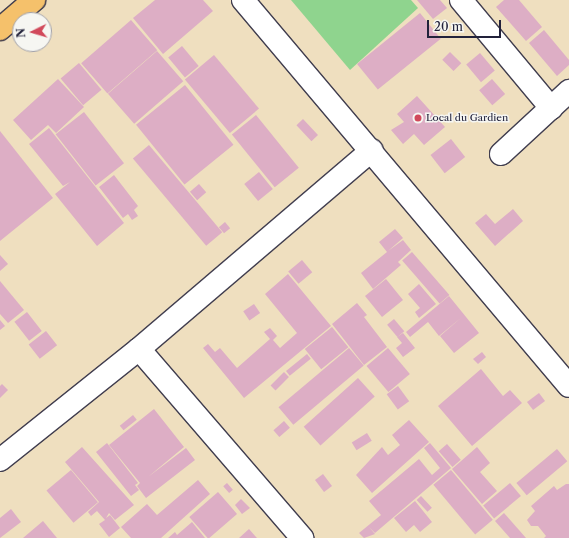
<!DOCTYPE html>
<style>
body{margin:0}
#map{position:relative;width:569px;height:538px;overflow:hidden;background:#efdfbf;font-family:"Libre Caslon Text",serif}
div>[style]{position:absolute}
.green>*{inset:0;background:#8fd48e}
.building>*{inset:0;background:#ddaec5;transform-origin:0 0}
.roads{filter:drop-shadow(1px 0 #413e4f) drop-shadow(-1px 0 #413e4f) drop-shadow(0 1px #413e4f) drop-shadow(0 -1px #413e4f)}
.minor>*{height:22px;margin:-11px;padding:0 11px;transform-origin:11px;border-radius:11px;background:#fff}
.major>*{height:22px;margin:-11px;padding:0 11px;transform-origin:11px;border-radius:11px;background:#f5c16b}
.dots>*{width:11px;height:11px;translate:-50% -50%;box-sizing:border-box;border:2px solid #f6f6f2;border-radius:50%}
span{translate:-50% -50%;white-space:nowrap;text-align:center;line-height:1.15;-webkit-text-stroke:3px #f6f6f2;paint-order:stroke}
.poi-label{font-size:10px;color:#22223b}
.left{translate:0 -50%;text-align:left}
.north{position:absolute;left:12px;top:12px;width:40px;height:40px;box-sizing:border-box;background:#f6f6f2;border:1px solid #a1a1a9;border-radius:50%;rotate:265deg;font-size:11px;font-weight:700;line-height:16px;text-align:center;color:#22223b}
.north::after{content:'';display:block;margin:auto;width:14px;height:18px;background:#d1495b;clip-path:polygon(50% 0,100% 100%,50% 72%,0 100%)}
.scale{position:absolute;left:427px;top:20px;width:74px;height:18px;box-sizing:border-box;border:2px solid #22223b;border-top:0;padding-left:5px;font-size:12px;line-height:14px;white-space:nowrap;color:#22223b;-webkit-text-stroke:3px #f6f6f2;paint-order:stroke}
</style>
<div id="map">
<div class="green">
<i style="clip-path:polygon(291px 0,411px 0,418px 8px,350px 70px)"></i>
</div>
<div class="building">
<i style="clip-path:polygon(155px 0,203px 0,213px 11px,163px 54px,133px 18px)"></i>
<i style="clip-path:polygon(417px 0,440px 0,447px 8px,433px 19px)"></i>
<i style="clip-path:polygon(504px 0,519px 0,542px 27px,526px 41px,496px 7px)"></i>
<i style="left:420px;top:13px;width:33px;height:81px;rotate:51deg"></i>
<i style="left:131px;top:20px;width:40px;height:66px;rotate:49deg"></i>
<i style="clip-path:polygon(544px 30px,569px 60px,569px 65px,557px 76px,529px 43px)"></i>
<i style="left:182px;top:46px;width:26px;height:18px;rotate:50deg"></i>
<i style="left:157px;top:51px;width:40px;height:65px;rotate:49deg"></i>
<i style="left:450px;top:52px;width:16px;height:11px;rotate:45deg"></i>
<i style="left:480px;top:53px;width:23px;height:18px;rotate:50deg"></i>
<i style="left:214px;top:55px;width:70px;height:38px;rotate:50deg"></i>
<i style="left:79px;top:63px;width:35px;height:24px;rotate:50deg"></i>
<i style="clip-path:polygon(58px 79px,84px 107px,56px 133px,48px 125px,31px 140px,13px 120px)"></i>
<i style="left:492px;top:79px;width:20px;height:17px;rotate:49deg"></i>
<i style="left:185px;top:85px;width:77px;height:63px;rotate:51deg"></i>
<i style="clip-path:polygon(417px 96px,445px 127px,424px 145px,414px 134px,403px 144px,391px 130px,404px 122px,397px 114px)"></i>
<i style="left:84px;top:112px;width:65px;height:36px;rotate:52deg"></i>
<i style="left:256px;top:115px;width:68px;height:31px;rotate:51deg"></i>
<i style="left:303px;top:119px;width:22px;height:9px;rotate:47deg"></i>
<i style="clip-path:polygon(49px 128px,124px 223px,97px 246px,55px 194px,70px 182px,63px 186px,29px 144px)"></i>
<i style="clip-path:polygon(0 131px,53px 198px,0 241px)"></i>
<i style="left:451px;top:139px;width:23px;height:26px;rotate:52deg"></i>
<i style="left:149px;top:145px;width:114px;height:21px;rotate:50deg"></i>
<i style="left:259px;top:172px;width:22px;height:19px;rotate:51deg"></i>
<i style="clip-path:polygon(114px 175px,138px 206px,134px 210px,138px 216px,132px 220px,128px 214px,123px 218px,99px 187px)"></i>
<i style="left:199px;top:184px;width:11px;height:12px;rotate:49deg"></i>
<i style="clip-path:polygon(513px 209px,523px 221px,495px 246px,475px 223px,486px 214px,495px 224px)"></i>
<i style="left:225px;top:222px;width:8px;height:8px;rotate:50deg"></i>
<i style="clip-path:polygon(395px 229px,403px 238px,388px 251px,403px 240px,411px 250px,398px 262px,401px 265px,373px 289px,361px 273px,387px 252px,379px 242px)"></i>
<i style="left:412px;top:252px;width:57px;height:13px;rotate:49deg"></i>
<i style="clip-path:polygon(0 255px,8px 264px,0 271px)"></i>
<i style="left:302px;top:260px;width:16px;height:18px;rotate:50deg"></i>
<i style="clip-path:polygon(288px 274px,331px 326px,244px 398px,203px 348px,208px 344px,215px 352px,220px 348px,237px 368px,270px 339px,264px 332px,270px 328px,277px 336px,273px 340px,280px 348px,297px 333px,265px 294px)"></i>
<i style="left:386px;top:279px;width:27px;height:27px;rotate:51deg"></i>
<i style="clip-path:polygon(0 281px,24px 310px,8px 323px,0 314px)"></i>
<i style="clip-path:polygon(419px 284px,436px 304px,419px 318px,415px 312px,420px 308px,408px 294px)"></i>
<i style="clip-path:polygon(449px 296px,479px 333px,454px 353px,440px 336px,462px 317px,439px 336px,428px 322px,410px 337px,406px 332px)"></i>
<i style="clip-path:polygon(357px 303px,367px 315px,364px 317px,387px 347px,364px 365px,332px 324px)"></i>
<i style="left:254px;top:304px;width:11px;height:13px;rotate:56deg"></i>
<i style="left:27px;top:312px;width:24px;height:16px;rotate:52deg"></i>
<i style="left:394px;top:319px;width:16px;height:9px;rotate:50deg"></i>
<i style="clip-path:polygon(0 320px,5px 326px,0 330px)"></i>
<i style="left:332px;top:327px;width:26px;height:35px;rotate:51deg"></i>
<i style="left:46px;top:331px;width:18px;height:22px;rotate:52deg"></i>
<i style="clip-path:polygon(403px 333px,415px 348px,403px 357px,396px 348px,402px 343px,397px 337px)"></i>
<i style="left:349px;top:348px;width:23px;height:92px;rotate:50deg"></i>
<i style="left:388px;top:348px;width:34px;height:28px;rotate:50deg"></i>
<i style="clip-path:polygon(482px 352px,486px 357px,478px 364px,473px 359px)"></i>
<i style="left:307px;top:354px;width:6px;height:27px;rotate:51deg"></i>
<i style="clip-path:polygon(481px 369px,503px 396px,510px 390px,522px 403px,472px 446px,438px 406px)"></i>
<i style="left:284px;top:372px;width:7px;height:19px;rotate:45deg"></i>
<i style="left:358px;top:378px;width:25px;height:73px;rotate:48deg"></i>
<i style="clip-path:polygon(2px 384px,8px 390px,0 398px,0 386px)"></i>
<i style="left:398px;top:386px;width:19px;height:14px;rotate:54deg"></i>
<i style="left:539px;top:393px;width:10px;height:15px;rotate:53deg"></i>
<i style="clip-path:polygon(154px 409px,184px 447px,148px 477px,186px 448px,195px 460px,146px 498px,137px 486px,140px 483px,109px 445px)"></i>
<i style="left:133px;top:415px;width:6px;height:17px;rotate:51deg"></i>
<i style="clip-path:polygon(409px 420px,429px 442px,372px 493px,356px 475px,382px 447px,388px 455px,400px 445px,392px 435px)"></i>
<i style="left:284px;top:421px;width:9px;height:14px;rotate:49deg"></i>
<i style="left:367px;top:433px;width:9px;height:18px;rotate:58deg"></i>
<i style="clip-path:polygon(107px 443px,138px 483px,135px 485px,139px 490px,131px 496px,96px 452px)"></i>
<i style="clip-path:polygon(430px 443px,451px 468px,375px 533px,369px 527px,375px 534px,364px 538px,359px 533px,381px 515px,369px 501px,419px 459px,432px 475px,440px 468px,424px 448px)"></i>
<i style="left:447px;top:444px;width:21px;height:11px;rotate:49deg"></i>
<i style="clip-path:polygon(82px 447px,134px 505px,115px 520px,109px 513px,106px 518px,110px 515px,120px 528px,109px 537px,99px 524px,105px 520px,97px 511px,91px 516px,88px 512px,99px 502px,65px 462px)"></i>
<i style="clip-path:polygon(477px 447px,490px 463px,480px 472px,497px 491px,482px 504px,452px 469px)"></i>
<i style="left:557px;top:449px;width:16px;height:53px;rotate:50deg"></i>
<i style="left:71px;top:470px;width:42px;height:32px;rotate:50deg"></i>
<i style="left:451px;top:470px;width:65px;height:23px;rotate:50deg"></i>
<i style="left:323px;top:474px;width:15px;height:10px;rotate:53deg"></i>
<i style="clip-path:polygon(198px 480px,210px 494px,161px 538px,131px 538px,121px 527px,147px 504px,157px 515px)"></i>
<i style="left:227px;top:483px;width:9px;height:5px;rotate:49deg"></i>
<i style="left:510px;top:483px;width:17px;height:35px;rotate:50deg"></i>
<i style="clip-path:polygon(566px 484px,569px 484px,569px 538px,544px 538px,546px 536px,538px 526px,531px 526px,527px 520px,535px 511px,531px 506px,554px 486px,557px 490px)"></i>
<i style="left:218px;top:492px;width:29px;height:38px;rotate:49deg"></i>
<i style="left:421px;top:496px;width:16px;height:6px;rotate:47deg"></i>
<i style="clip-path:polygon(241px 499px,250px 508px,242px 514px,235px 505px)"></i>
<i style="clip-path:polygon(415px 501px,432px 522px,420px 532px,414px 525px,406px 532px,394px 518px)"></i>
<i style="clip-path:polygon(11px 509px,21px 522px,0 538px,0 518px)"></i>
<i style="clip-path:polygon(504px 513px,526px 538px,510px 538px,495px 521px)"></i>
<i style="clip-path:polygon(43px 521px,57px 538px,23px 538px)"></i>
<i style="clip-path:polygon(192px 522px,205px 538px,168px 538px,175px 532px,177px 535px)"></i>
<i style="clip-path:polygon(249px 529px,257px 538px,239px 538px)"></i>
</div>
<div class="roads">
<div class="minor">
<i style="left:243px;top:0;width:505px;rotate:49.82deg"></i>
<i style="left:461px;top:0;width:141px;rotate:50.2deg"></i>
<i style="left:501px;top:154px;width:93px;rotate:-42.8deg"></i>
<i style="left:139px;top:349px;width:250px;rotate:49.2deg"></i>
<i style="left:0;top:460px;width:178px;rotate:-38.6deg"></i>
<i style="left:139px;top:349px;width:306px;rotate:-40.5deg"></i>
</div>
<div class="major">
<i style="left:0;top:29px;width:45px;rotate:-40.5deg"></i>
</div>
</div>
<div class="dots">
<i style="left:418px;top:118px;background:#d1495b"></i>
</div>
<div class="poi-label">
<span class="left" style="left:426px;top:118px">Local du Gardien</span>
</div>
<div class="north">N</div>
<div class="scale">20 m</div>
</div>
